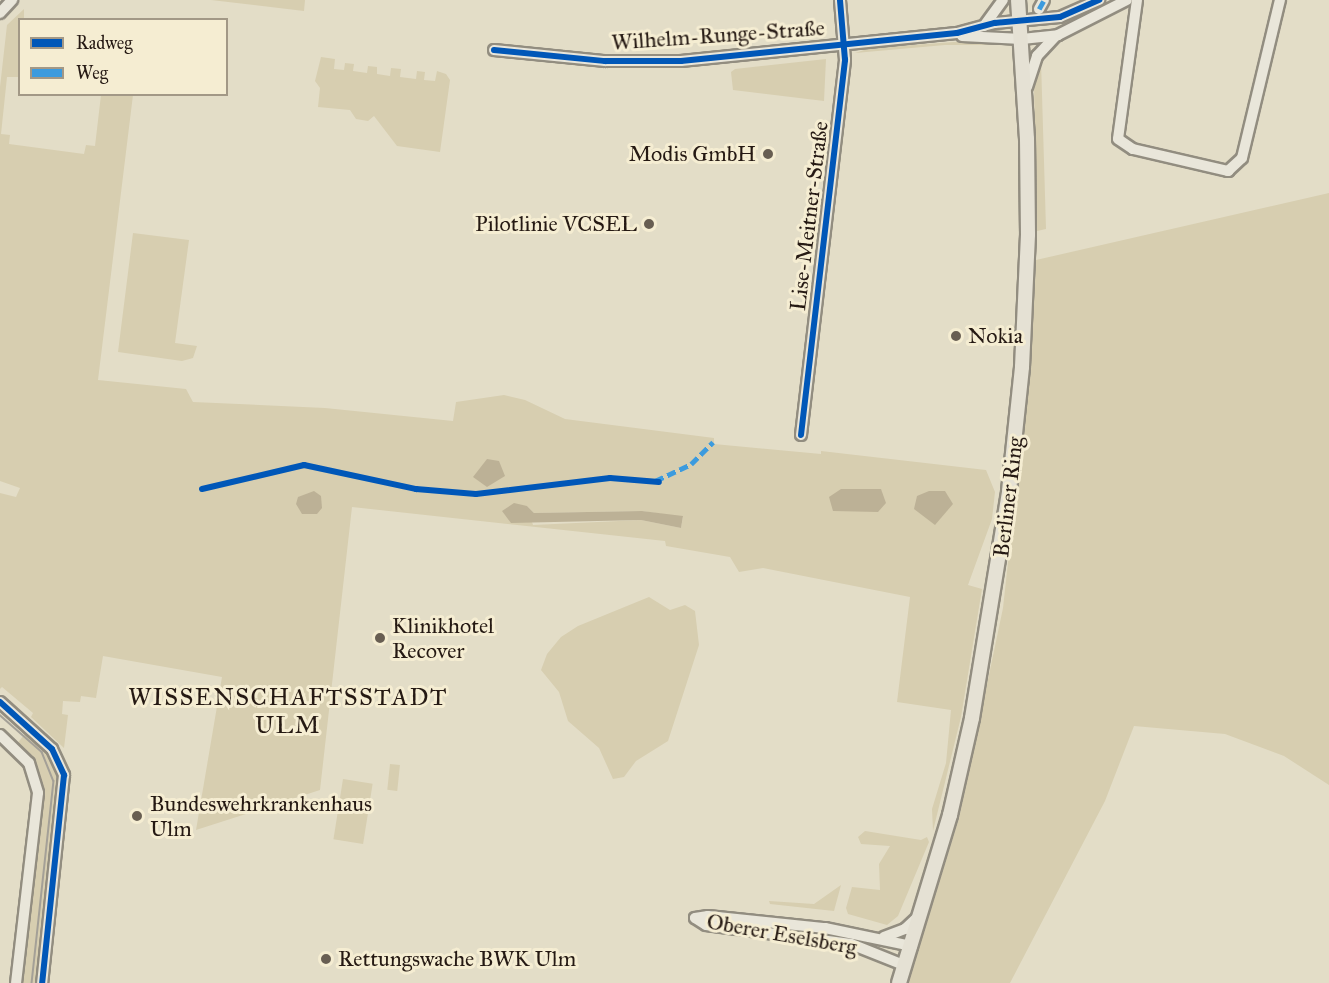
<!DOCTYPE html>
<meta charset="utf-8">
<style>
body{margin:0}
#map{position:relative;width:1329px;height:983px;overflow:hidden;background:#e3ddc7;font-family:"IM FELL Great Primer",serif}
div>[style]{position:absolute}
.green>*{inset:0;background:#d7ceb0;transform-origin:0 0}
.water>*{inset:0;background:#bcb196}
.roads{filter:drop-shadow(2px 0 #928d80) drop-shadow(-2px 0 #928d80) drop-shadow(0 2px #928d80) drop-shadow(0 -2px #928d80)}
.minor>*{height:10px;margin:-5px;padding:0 5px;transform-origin:5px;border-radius:5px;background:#e9e6da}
.major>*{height:14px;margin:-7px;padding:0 7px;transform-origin:7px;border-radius:7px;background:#e5e1d4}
.tram>*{height:1.5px;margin:-0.75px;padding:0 0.75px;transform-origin:0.75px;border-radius:0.75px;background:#a4a097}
.quiet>*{height:4.5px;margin-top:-2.25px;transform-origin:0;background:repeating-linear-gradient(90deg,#3c9bde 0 9px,transparent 0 13.5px)}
.cycleway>*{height:6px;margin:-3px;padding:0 3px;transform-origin:3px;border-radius:3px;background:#0057b8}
.dots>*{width:16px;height:16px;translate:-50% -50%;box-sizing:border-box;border:3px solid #f5edd2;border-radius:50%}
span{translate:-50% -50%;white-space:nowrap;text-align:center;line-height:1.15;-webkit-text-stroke:6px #f5edd2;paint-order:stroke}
.street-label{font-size:22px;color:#251913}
.poi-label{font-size:22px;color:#251913}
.right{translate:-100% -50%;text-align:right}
.left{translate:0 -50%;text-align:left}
.neighbourhood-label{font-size:24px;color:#251913;letter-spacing:1.5px}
.legend{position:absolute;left:18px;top:18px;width:210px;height:78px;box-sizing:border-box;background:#f5edd2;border:2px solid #a29886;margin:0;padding:8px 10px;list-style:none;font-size:18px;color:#251913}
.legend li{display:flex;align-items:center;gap:12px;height:30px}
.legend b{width:30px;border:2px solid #a29886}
</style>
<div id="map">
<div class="green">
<i style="clip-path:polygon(211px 0,305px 0,304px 11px)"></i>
<i style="clip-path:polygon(evenodd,24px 9px,24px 19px,20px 20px,18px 77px,7px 77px,1px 134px,10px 135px,9px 144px,84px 154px,86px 145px,95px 146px,101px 95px,133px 95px,98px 380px,186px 389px,193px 402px,325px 408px,453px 421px,456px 402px,504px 395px,525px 400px,565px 419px,714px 438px,714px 444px,821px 454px,821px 451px,986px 470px,995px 492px,992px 519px,968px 585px,982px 589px,961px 717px,933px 831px,932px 809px,946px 763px,951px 710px,897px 702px,910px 597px,763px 568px,739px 572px,730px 557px,666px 546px,665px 541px,352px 507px,320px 790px,196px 830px,222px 677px,103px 656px,96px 698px,81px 696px,80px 702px,63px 701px,62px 714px,68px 715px,64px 748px,31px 717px,33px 713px,2px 687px,0 689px,0 493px,16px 497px,20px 488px,0 481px,0 87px,7px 25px,24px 9px,527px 506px,534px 513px,642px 511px,683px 517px,681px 528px,641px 520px,533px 525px,527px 506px)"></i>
<i style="clip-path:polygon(982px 40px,1001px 41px,1000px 45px,945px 45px,855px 53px,870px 48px)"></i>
<i style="clip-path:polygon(321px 57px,335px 59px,334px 69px,344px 70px,345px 63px,354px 64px,353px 71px,367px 73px,368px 66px,377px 67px,377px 74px,390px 76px,391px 68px,401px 69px,400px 77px,416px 79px,417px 71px,425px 72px,424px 80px,435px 81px,437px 71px,446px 74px,450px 80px,440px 152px,397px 146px,374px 116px,368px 121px,356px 119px,350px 110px,318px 107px,320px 88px,315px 81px)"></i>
<i style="clip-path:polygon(826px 59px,824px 101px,733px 90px,731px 72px,735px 69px)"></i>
<i style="clip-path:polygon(1041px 61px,1046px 229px,1037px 231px,1034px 85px)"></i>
<i style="clip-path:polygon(1329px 193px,1329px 785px,1284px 756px,1225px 734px,1134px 726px,1105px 801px,1010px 983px,908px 983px,959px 818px,1003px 608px,1031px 353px,1036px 260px)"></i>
<i style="clip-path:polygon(133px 233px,189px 240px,175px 343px,197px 346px,193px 358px,182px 361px,118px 352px)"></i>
<i style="clip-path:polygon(649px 597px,670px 610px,685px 605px,695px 611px,699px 645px,668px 741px,636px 761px,624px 777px,613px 779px,599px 748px,568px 721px,559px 692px,541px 670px,547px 654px,561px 637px,578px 626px)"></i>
<i style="clip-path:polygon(28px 730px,43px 744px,60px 770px,39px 983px,19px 983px,41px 789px,36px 768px,16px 745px)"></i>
<i style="left:390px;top:764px;width:10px;height:26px;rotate:6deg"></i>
<i style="left:343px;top:779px;width:30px;height:61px;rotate:9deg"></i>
<i style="clip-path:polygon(865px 831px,921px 840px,927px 837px,929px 842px,898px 916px,887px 925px,848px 914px,846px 908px,852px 887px,880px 890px,879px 864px,890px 846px,861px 844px,858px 837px)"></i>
<i style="clip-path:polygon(841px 885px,834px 911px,770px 904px,769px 901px,814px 904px)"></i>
</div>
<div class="water">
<i style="clip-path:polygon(487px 459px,499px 461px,505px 476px,487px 487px,473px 477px)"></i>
<i style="clip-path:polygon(841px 489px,881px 489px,886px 503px,878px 512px,833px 511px,829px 497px)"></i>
<i style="clip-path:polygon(314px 491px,321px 496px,322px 508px,317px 514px,302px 514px,296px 504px,298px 497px)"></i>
<i style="clip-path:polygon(929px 491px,945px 491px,953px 504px,935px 525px,914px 509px,917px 496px)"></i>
<i style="clip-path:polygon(514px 503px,527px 506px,534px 513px,642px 511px,683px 516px,681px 528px,641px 520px,511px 523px,502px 511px)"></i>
</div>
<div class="roads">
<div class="minor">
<i style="left:1137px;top:0;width:140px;rotate:97.8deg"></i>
<i style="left:1118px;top:139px;width:18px;rotate:34deg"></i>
<i style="left:1133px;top:149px;width:98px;rotate:13deg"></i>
<i style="left:1228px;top:171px;width:19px;rotate:-43deg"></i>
<i style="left:1242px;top:158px;width:163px;rotate:-76.5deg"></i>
<i style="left:1039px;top:9px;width:10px;rotate:-61deg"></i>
<i style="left:0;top:13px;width:18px;rotate:-47deg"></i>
<i style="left:984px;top:26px;width:32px;rotate:-54deg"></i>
<i style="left:962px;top:36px;width:60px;rotate:2.9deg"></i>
<i style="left:1022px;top:39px;width:36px;rotate:-6deg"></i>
<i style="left:1058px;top:35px;width:77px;rotate:-26.9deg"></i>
<i style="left:494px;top:50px;width:112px;rotate:5.7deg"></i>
<i style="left:605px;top:61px;width:76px"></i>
<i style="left:681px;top:61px;width:277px;rotate:-5.8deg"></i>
<i style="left:957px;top:33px;width:39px;rotate:-15deg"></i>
<i style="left:995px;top:23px;width:65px;rotate:-5.3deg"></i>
<i style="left:1060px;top:17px;width:43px;rotate:-23.6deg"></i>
<i style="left:1027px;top:87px;width:33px;rotate:-72deg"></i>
<i style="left:1037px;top:56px;width:26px;rotate:-47deg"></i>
<i style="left:801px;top:435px;width:378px;rotate:-83.3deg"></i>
<i style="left:845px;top:60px;width:60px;rotate:-94.8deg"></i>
<i style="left:0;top:702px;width:70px;rotate:42.1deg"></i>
<i style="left:52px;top:749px;width:29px;rotate:65deg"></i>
<i style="left:64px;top:775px;width:209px;rotate:96deg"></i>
<i style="left:0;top:735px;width:40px;rotate:44deg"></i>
<i style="left:29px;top:763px;width:31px;rotate:73deg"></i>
<i style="left:38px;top:793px;width:191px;rotate:96.6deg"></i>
<i style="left:695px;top:918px;width:13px;rotate:-9deg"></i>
<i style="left:708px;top:916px;width:118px;rotate:5.9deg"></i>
<i style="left:825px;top:928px;width:89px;rotate:11.7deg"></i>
<i style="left:695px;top:918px;width:13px;rotate:32deg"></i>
<i style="left:706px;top:925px;width:146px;rotate:7.5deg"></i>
<i style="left:851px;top:944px;width:59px;rotate:21.8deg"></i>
<i style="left:884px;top:937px;width:22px;rotate:-21deg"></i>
<i style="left:905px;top:929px;width:18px;rotate:-43deg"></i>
</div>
<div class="major">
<i style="left:899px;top:983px;width:176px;rotate:-73.1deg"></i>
<i style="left:950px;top:815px;width:99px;rotate:-77.2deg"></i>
<i style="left:972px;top:718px;width:230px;rotate:-80.7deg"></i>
<i style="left:1009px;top:491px;width:125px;rotate:-84deg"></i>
<i style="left:1022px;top:367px;width:133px;rotate:-87.4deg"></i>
<i style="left:1028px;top:234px;width:95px;rotate:-90.6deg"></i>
<i style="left:1027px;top:139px;width:139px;rotate:-93.7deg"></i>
</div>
</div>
<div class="tram">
<i style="left:0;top:715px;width:56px;rotate:41.4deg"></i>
<i style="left:42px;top:752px;width:31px;rotate:68deg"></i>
<i style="left:54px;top:781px;width:203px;rotate:96.2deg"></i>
</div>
<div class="quiet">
<i style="left:1039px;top:9px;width:10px;rotate:-61deg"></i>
<i style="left:655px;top:481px;width:40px;rotate:-25deg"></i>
<i style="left:691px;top:464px;width:31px;rotate:-45deg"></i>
</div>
<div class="cycleway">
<i style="left:494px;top:50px;width:112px;rotate:5.7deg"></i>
<i style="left:605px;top:61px;width:76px"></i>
<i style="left:681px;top:61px;width:277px;rotate:-5.8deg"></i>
<i style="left:957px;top:33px;width:39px;rotate:-15deg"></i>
<i style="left:995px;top:23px;width:65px;rotate:-5.3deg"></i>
<i style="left:1060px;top:17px;width:43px;rotate:-23.6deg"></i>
<i style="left:801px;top:435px;width:378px;rotate:-83.3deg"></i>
<i style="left:845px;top:60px;width:60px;rotate:-94.8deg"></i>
<i style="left:202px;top:489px;width:105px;rotate:-13.2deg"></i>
<i style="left:304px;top:465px;width:115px;rotate:12.1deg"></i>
<i style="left:416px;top:489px;width:60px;rotate:4.8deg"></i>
<i style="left:476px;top:494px;width:135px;rotate:-6.8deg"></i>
<i style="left:610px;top:478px;width:49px;rotate:4.7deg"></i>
<i style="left:0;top:702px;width:70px;rotate:42.1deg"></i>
<i style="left:52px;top:749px;width:29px;rotate:65deg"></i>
<i style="left:64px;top:775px;width:209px;rotate:96deg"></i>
</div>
<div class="dots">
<i style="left:768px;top:154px;background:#685e52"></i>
<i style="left:649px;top:224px;background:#685e52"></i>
<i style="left:956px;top:336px;background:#685e52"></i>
<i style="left:380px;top:638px;background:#685e52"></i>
<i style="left:137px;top:816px;background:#685e52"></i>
<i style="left:326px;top:959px;background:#685e52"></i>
</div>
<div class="street-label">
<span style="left:718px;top:35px;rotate:-4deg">Wilhelm-Runge-Straße</span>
<span style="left:809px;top:216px;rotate:-83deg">Lise-Meitner-Straße</span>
<span style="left:1008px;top:497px;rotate:-83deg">Berliner Ring</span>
<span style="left:782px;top:934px;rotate:10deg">Oberer Eselsberg</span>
</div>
<div class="poi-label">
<span class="right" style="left:756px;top:154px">Modis GmbH</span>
<span class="right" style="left:637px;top:224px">Pilotlinie VCSEL</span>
<span class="left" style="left:968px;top:336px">Nokia</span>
<span class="left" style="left:392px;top:638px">Klinikhotel<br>Recover</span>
<span class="left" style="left:150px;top:816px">Bundeswehrkrankenhaus<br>Ulm</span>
<span class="left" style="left:338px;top:959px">Rettungswache BWK Ulm</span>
</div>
<div class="neighbourhood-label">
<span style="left:288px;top:712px">WISSENSCHAFTSSTADT<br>ULM</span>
</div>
<ul class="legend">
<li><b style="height:8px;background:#0057b8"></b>Radweg</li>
<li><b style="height:8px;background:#3c9bde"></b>Weg</li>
</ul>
</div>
